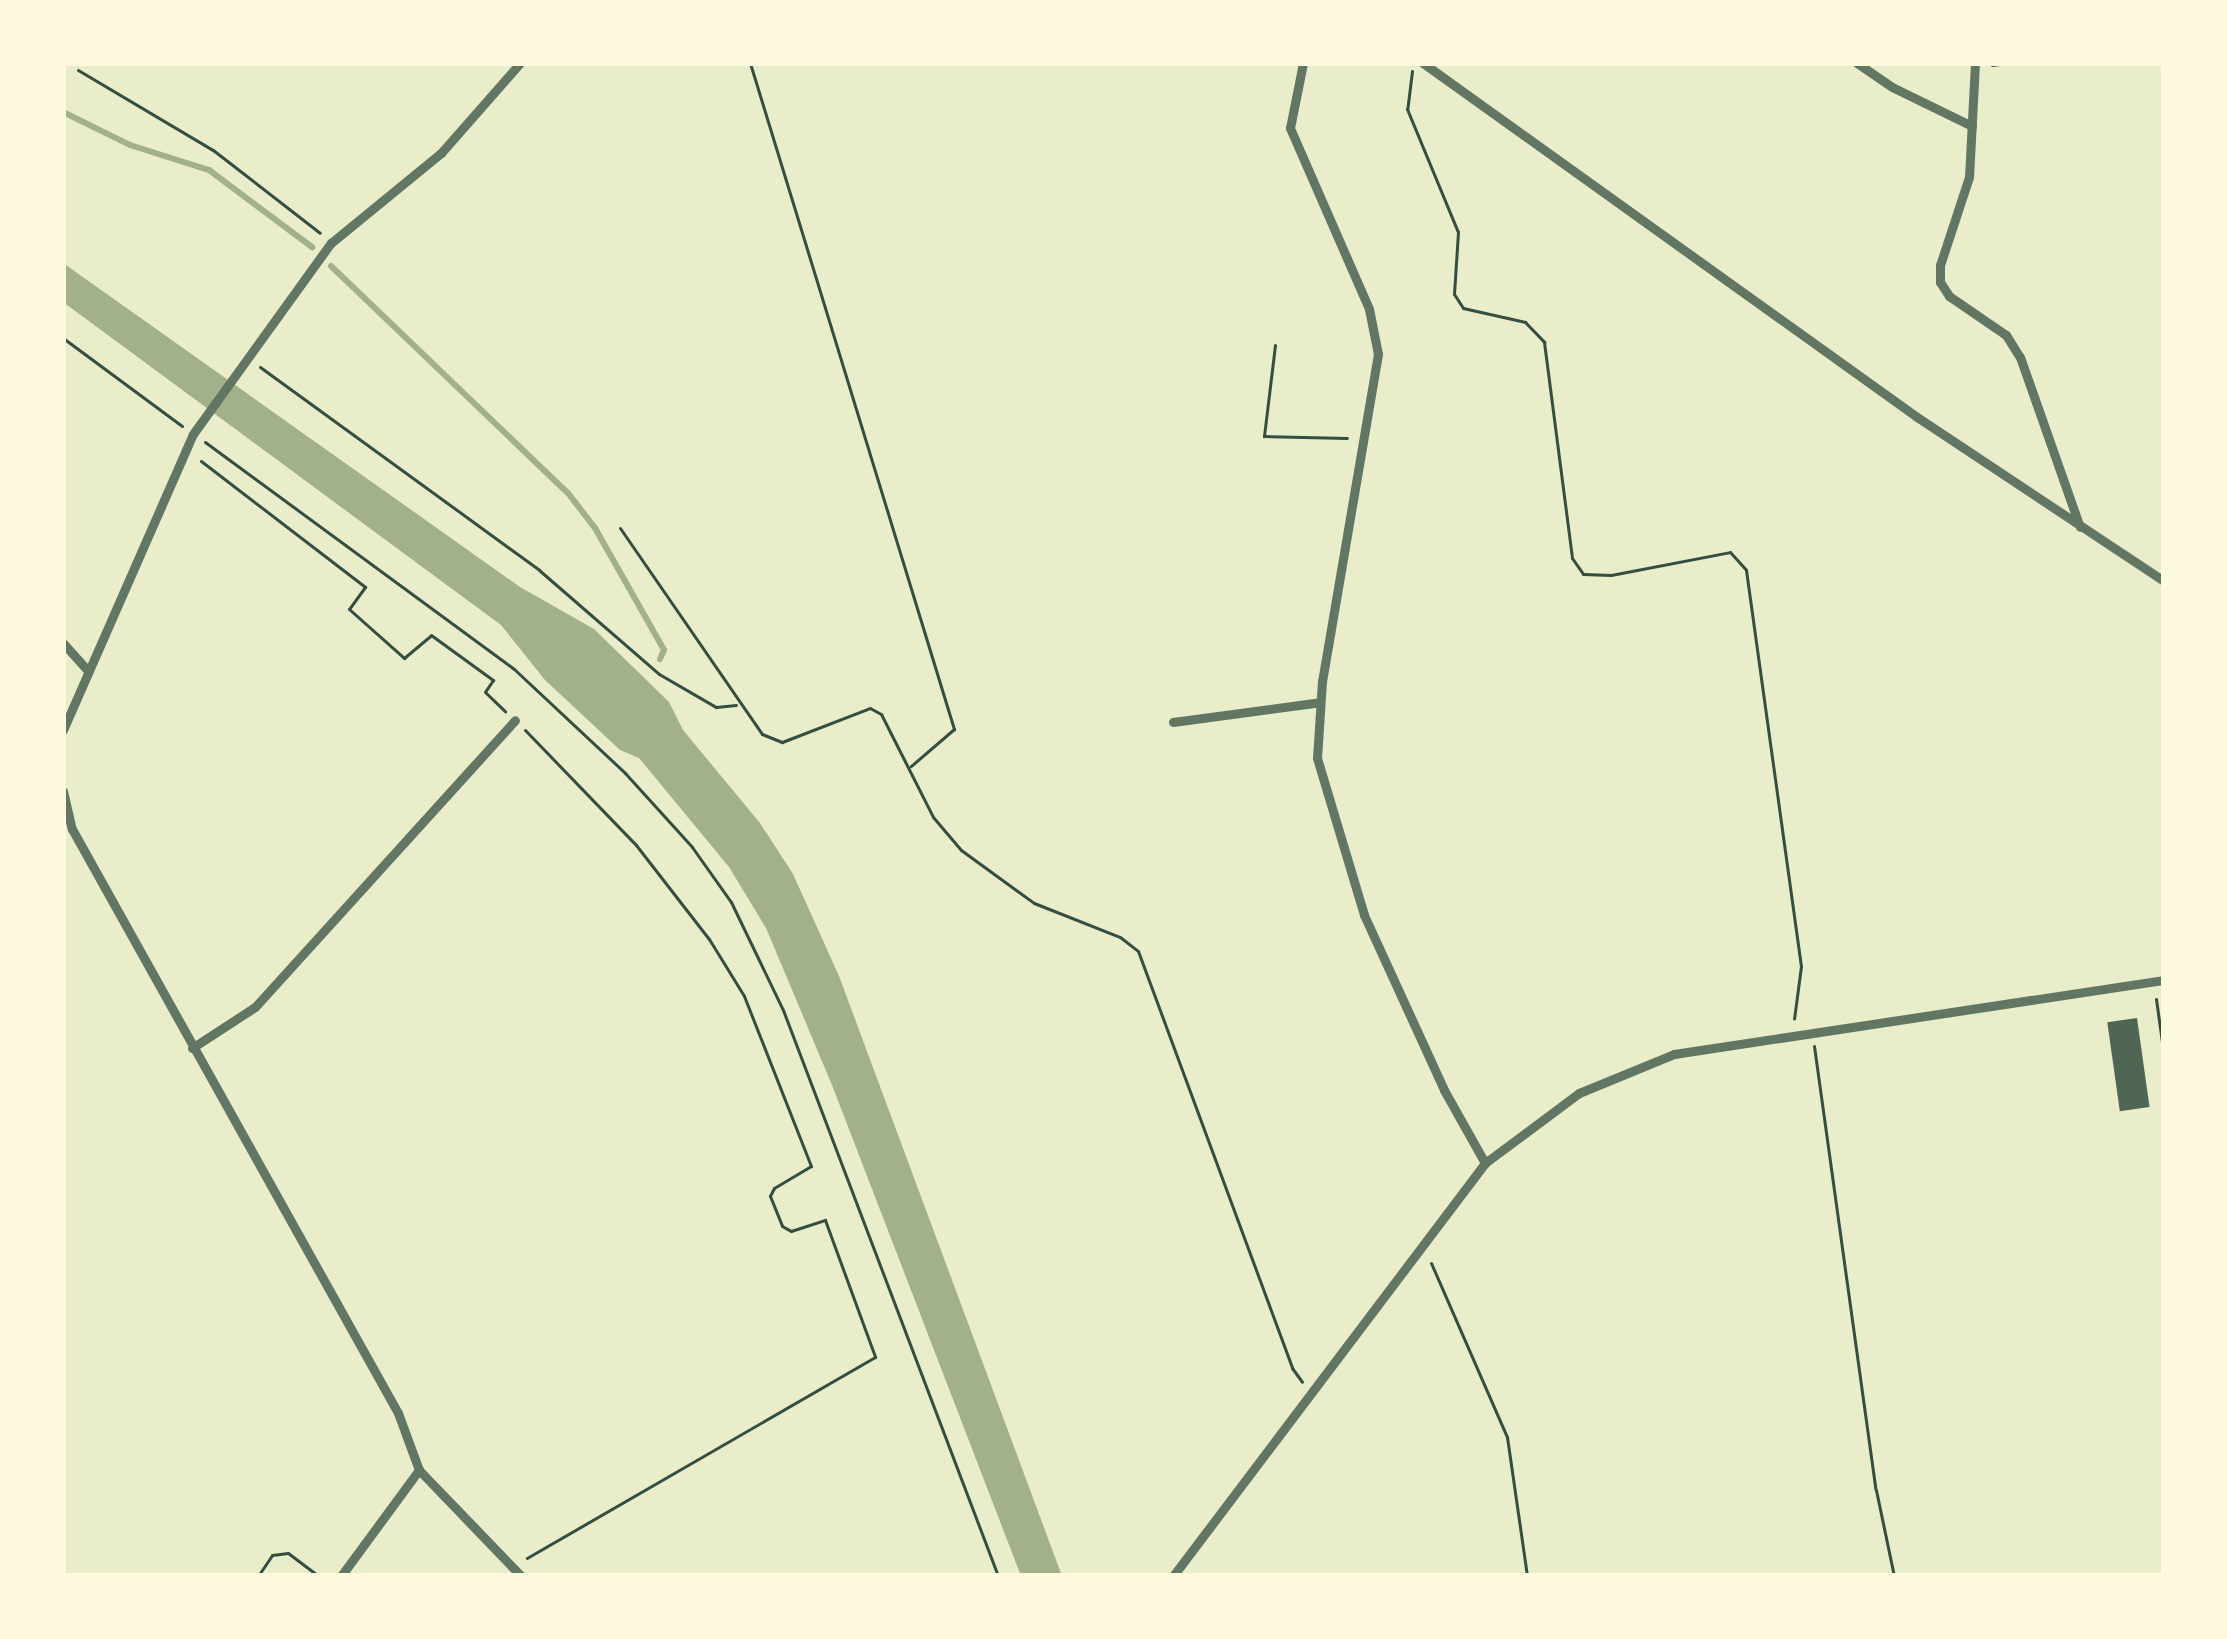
<!DOCTYPE html>
<style>
body{margin:0}
#map{position:relative;width:2227px;height:1639px;overflow:hidden;background:#e9edc9;font-family:"Archivo Narrow",sans-serif}
div>[style]{position:absolute}
.water>*{inset:0;background:#a3b18a}
.stream>*{height:6px;margin:-3px;padding:0 3px;transform-origin:3px;border-radius:3px;background:#a3b18a}
.building>*{inset:0;background:#4f6655;transform-origin:0 0}
.path>*{height:3px;margin:-1.5px;padding:0 1.5px;transform-origin:1.5px;border-radius:1.5px;background:#344e41}
.minor>*{height:9px;margin:-4.5px;padding:0 4.5px;transform-origin:4.5px;border-radius:4.5px;background:#617663}
span{translate:-50% -50%;white-space:nowrap;text-align:center;line-height:1.15;-webkit-text-stroke:10px #fefae0;paint-order:stroke}
.frame{position:absolute;inset:0;border:66px solid #fefae0;pointer-events:none}
</style>
<div id="map">
<div class="water">
<i style="clip-path:polygon(63px 263px,520px 587px,594px 629px,669px 702px,683px 730px,760px 823px,793px 874px,839px 976px,1062px 1576px,1021px 1576px,832px 1085px,766px 928px,729px 867px,639px 758px,620px 750px,545px 680px,501px 625px,63px 302px)"></i>
</div>
<div class="stream">
<i style="left:63px;top:112px;width:75px;rotate:26.2deg"></i>
<i style="left:130px;top:145px;width:83px;rotate:17.6deg"></i>
<i style="left:209px;top:170px;width:129px;rotate:36.8deg"></i>
<i style="left:331px;top:266px;width:328px;rotate:43.8deg"></i>
<i style="left:568px;top:493px;width:44px;rotate:52.4deg"></i>
<i style="left:595px;top:528px;width:140px;rotate:60.5deg"></i>
<i style="left:664px;top:650px;width:10px;rotate:114deg"></i>
</div>
<div class="building">
<i style="left:2137px;top:1018px;width:90px;height:30px;rotate:82deg"></i>
</div>
<div class="path">
<i style="left:750px;top:63px;width:697px;rotate:72.97deg"></i>
<i style="left:954px;top:729px;width:57px;rotate:139.3deg"></i>
<i style="left:1992px;top:65px;width:16px;rotate:-7deg"></i>
<i style="left:78px;top:70px;width:157px;rotate:30.7deg"></i>
<i style="left:213px;top:150px;width:135px;rotate:37.8deg"></i>
<i style="left:1412px;top:71px;width:38px;rotate:97deg"></i>
<i style="left:1407px;top:109px;width:133px;rotate:67.5deg"></i>
<i style="left:1458px;top:232px;width:62px;rotate:93.7deg"></i>
<i style="left:1454px;top:294px;width:17px;rotate:57deg"></i>
<i style="left:1463px;top:308px;width:64px;rotate:12.7deg"></i>
<i style="left:1525px;top:322px;width:28px;rotate:46deg"></i>
<i style="left:1544px;top:342px;width:218px;rotate:82.6deg"></i>
<i style="left:1572px;top:558px;width:19px;rotate:55deg"></i>
<i style="left:1583px;top:574px;width:28px;rotate:2deg"></i>
<i style="left:1611px;top:575px;width:121px;rotate:-10.9deg"></i>
<i style="left:1730px;top:552px;width:24px;rotate:48deg"></i>
<i style="left:1746px;top:570px;width:400px;rotate:82.1deg"></i>
<i style="left:1801px;top:966px;width:53px;rotate:97.5deg"></i>
<i style="left:63px;top:338px;width:148px;rotate:36.5deg"></i>
<i style="left:1275px;top:345px;width:92px;rotate:96.9deg"></i>
<i style="left:1264px;top:436px;width:83px;rotate:1.4deg"></i>
<i style="left:260px;top:367px;width:345px;rotate:36deg"></i>
<i style="left:539px;top:570px;width:159px;rotate:40.9deg"></i>
<i style="left:659px;top:674px;width:66px;rotate:30.1deg"></i>
<i style="left:716px;top:707px;width:20px;rotate:-6deg"></i>
<i style="left:205px;top:442px;width:383px;rotate:36.3deg"></i>
<i style="left:514px;top:669px;width:152px;rotate:43.1deg"></i>
<i style="left:625px;top:773px;width:100px;rotate:47.8deg"></i>
<i style="left:692px;top:847px;width:67px;rotate:54.7deg"></i>
<i style="left:731px;top:902px;width:120px;rotate:64.3deg"></i>
<i style="left:783px;top:1010px;width:605px;rotate:69.2deg"></i>
<i style="left:201px;top:461px;width:207px;rotate:37.5deg"></i>
<i style="left:365px;top:587px;width:27px;rotate:126deg"></i>
<i style="left:349px;top:609px;width:74px;rotate:41.7deg"></i>
<i style="left:404px;top:658px;width:35px;rotate:-40deg"></i>
<i style="left:431px;top:635px;width:77px;rotate:36deg"></i>
<i style="left:493px;top:680px;width:14px;rotate:124deg"></i>
<i style="left:485px;top:692px;width:28px;rotate:44deg"></i>
<i style="left:620px;top:528px;width:250px;rotate:55.4deg"></i>
<i style="left:762px;top:734px;width:22px;rotate:22deg"></i>
<i style="left:782px;top:742px;width:94px;rotate:-21.1deg"></i>
<i style="left:870px;top:708px;width:13px;rotate:29deg"></i>
<i style="left:881px;top:714px;width:115px;rotate:63.2deg"></i>
<i style="left:933px;top:817px;width:43px;rotate:49.7deg"></i>
<i style="left:961px;top:850px;width:90px;rotate:36deg"></i>
<i style="left:1034px;top:903px;width:92px;rotate:21.6deg"></i>
<i style="left:1120px;top:937px;width:23px;rotate:38deg"></i>
<i style="left:1138px;top:951px;width:445px;rotate:69.7deg"></i>
<i style="left:1292px;top:1368px;width:17px;rotate:54deg"></i>
<i style="left:525px;top:730px;width:160px;rotate:46deg"></i>
<i style="left:636px;top:845px;width:119px;rotate:52.2deg"></i>
<i style="left:709px;top:939px;width:67px;rotate:58.4deg"></i>
<i style="left:744px;top:996px;width:183px;rotate:68.5deg"></i>
<i style="left:811px;top:1166px;width:43px;rotate:149.3deg"></i>
<i style="left:774px;top:1188px;width:9px;rotate:117deg"></i>
<i style="left:770px;top:1196px;width:32px;rotate:68deg"></i>
<i style="left:782px;top:1226px;width:10px;rotate:29deg"></i>
<i style="left:791px;top:1231px;width:36px;rotate:-18deg"></i>
<i style="left:825px;top:1220px;width:146px;rotate:69.9deg"></i>
<i style="left:875px;top:1357px;width:402px;rotate:150deg"></i>
<i style="left:2156px;top:999px;width:59px;rotate:82.1deg"></i>
<i style="left:1814px;top:1046px;width:448px;rotate:82.1deg"></i>
<i style="left:1876px;top:1490px;width:88px;rotate:78.2deg"></i>
<i style="left:1431px;top:1263px;width:190px;rotate:66.4deg"></i>
<i style="left:1507px;top:1437px;width:140px;rotate:81.8deg"></i>
<i style="left:258px;top:1576px;width:25px;rotate:-56deg"></i>
<i style="left:272px;top:1555px;width:16px;rotate:-7deg"></i>
<i style="left:288px;top:1553px;width:39px;rotate:37deg"></i>
</div>
<div class="minor">
<i style="left:1303px;top:63px;width:66px;rotate:101.3deg"></i>
<i style="left:1290px;top:128px;width:197px;rotate:66.4deg"></i>
<i style="left:1369px;top:309px;width:46px;rotate:78.7deg"></i>
<i style="left:1378px;top:354px;width:332px;rotate:99.7deg"></i>
<i style="left:1322px;top:681px;width:77px;rotate:93.7deg"></i>
<i style="left:1317px;top:758px;width:164px;rotate:73.3deg"></i>
<i style="left:1364px;top:915px;width:192px;rotate:65.4deg"></i>
<i style="left:1444px;top:1090px;width:84px;rotate:60.7deg"></i>
<i style="left:1423px;top:63px;width:608px;rotate:35.63deg"></i>
<i style="left:1917px;top:417px;width:296px;rotate:33.6deg"></i>
<i style="left:1857px;top:63px;width:42px;rotate:34.4deg"></i>
<i style="left:1892px;top:87px;width:89px;rotate:26deg"></i>
<i style="left:1975px;top:63px;width:114px;rotate:93deg"></i>
<i style="left:1969px;top:177px;width:93px;rotate:108.2deg"></i>
<i style="left:1940px;top:265px;width:17px;rotate:90deg"></i>
<i style="left:1940px;top:282px;width:17px;rotate:57deg"></i>
<i style="left:1949px;top:296px;width:69px;rotate:34.4deg"></i>
<i style="left:2006px;top:335px;width:26px;rotate:58deg"></i>
<i style="left:2020px;top:357px;width:180px;rotate:70.6deg"></i>
<i style="left:63px;top:643px;width:36px;rotate:48deg"></i>
<i style="left:1173px;top:722px;width:148px;rotate:-7.7deg"></i>
<i style="left:63px;top:730px;width:323px;rotate:-66.3deg"></i>
<i style="left:193px;top:434px;width:236px;rotate:-54.2deg"></i>
<i style="left:331px;top:243px;width:142px;rotate:-39.3deg"></i>
<i style="left:441px;top:153px;width:120px;rotate:-48.7deg"></i>
<i style="left:63px;top:791px;width:39px;rotate:77deg"></i>
<i style="left:72px;top:829px;width:669px;rotate:60.83deg"></i>
<i style="left:398px;top:1413px;width:61px;rotate:69.8deg"></i>
<i style="left:419px;top:1470px;width:147px;rotate:46.1deg"></i>
<i style="left:192px;top:1048px;width:75px;rotate:-33.1deg"></i>
<i style="left:255px;top:1007px;width:387px;rotate:-47.8deg"></i>
<i style="left:341px;top:1576px;width:132px;rotate:-53.7deg"></i>
<i style="left:1173px;top:1576px;width:518px;rotate:-52.93deg"></i>
<i style="left:1485px;top:1163px;width:117px;rotate:-36.7deg"></i>
<i style="left:1579px;top:1093px;width:103px;rotate:-22.3deg"></i>
<i style="left:1674px;top:1054px;width:496px;rotate:-8.6deg"></i>
</div>
<div class="frame"></div>
</div>
